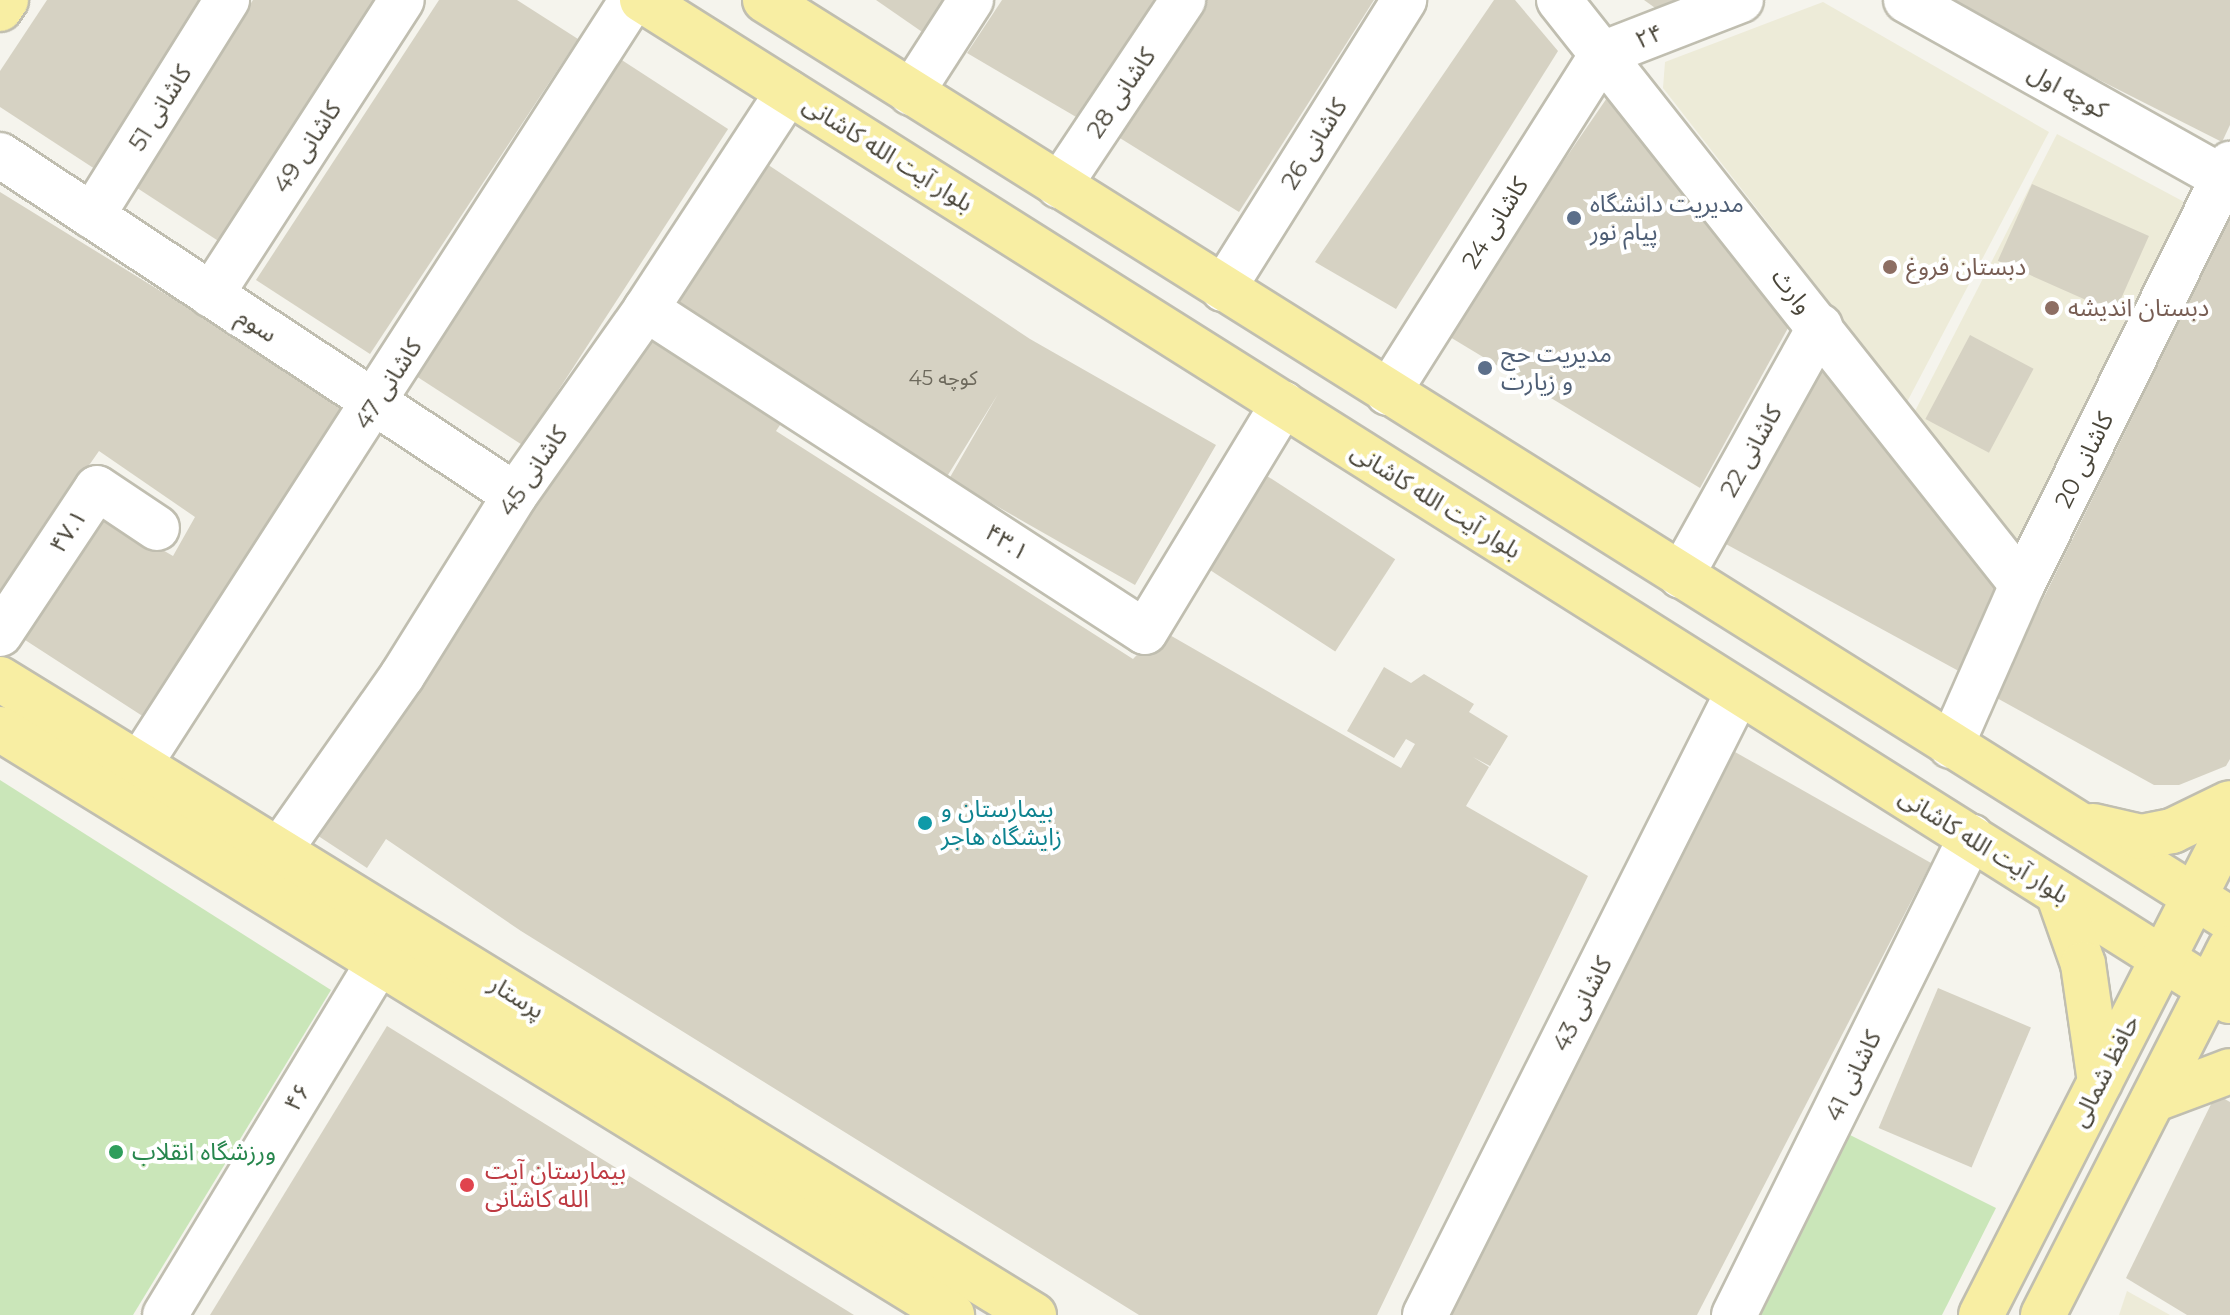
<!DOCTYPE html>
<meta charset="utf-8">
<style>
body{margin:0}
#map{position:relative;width:2230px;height:1315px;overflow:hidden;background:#f5f4ed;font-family:Montserrat,"Noto Sans Arabic",sans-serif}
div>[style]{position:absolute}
.education>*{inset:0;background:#edebd8}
.green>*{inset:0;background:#cae6b9}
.building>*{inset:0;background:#d6d2c3;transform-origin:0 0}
.roads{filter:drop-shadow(2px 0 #c0beb0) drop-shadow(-2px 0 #c0beb0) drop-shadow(0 2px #c0beb0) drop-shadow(0 -2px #c0beb0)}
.minor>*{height:44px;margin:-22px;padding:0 22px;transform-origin:22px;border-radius:22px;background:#fff}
.major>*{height:44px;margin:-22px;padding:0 22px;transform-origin:22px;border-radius:22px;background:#f8eea3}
.dots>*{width:22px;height:22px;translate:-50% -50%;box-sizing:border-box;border:4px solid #fff;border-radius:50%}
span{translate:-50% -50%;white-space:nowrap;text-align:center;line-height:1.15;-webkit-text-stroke:8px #fff;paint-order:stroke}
.number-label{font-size:20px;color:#6d695c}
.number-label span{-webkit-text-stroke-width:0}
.street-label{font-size:24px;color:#4a463a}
.service-label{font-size:24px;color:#4e5e75}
.left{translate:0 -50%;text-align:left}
.education-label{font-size:24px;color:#785e54}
.culture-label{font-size:24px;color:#0d838f}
.leisure-label{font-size:24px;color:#27864d}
.health-label{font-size:24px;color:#be3a42}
</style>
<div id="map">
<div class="education">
<i style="clip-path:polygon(1823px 2px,2049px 132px,1907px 402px,1663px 88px,1665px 62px)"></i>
<i style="clip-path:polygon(2057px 134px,2188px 204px,2018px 547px,1914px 413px)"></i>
<i style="clip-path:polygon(2127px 1291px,2170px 1315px,2119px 1315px)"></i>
</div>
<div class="green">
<i style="clip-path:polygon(0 780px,331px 990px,133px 1315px,0 1315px)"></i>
<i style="clip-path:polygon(1838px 1129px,1996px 1208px,1942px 1315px,1745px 1315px)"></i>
</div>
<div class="building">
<i style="clip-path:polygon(47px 0,211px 0,98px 171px,0 107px,0 71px)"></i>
<i style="clip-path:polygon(253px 0,416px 0,246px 259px,131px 184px)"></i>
<i style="clip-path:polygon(439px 0,517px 0,578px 39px,370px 354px,256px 280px)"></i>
<i style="clip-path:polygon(876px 0,951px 0,928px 36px)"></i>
<i style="clip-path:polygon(1002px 0,1161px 0,1083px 121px,967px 53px)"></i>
<i style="clip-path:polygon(1205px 0,1374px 0,1239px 212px,1115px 135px)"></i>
<i style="clip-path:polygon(1494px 0,1515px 0,1558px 51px,1396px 309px,1315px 262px)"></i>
<i style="clip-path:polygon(1644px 0,1675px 0,1665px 15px)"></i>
<i style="clip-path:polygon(1941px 0,2230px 0,2230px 125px,2222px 142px)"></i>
<i style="left:614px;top:55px;width:136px;height:377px;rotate:33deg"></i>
<i style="clip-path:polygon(1609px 95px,1788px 328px,1700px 488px,1445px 334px)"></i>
<i style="clip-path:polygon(761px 160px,1030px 339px,1216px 445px,1135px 585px,949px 479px,998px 394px,943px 483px,855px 418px,669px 300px)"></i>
<i style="left:2032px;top:184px;width:128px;height:84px;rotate:24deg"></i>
<i style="clip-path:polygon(0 192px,347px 406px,144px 717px,22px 638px,99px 513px,173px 556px,195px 517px,99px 451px,0 593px)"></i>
<i style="clip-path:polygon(2230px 218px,2230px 759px,2226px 766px,2179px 785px,2154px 785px,1995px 697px)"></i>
<i style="clip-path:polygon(648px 329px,786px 416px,776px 431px,1133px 659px,1161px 630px,1401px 768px,1415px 744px,1406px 739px,1394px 758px,1347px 731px,1384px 667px,1411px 683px,1424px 674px,1474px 704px,1469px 712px,1508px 736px,1490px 766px,1473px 757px,1489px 767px,1466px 806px,1588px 876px,1377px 1315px,1139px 1315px,521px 931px,386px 839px,367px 868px,303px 826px)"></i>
<i style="left:1970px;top:335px;width:72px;height:95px;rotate:28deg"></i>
<i style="clip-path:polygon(1819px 366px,2004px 593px,1966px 675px,1724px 543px)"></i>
<i style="left:1261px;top:472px;width:160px;height:110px;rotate:33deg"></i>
<i style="clip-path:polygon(1728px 748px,1931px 863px,1697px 1315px,1442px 1315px)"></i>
<i style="left:1938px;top:988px;width:101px;height:152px;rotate:23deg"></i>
<i style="clip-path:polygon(387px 1026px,791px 1276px,854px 1315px,210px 1315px)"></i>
<i style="clip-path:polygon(2216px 1094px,2230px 1102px,2230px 1315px,2187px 1315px,2126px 1278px)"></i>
</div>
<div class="roads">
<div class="minor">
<i style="left:1559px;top:0;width:746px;rotate:51.64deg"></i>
<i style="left:1906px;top:0;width:372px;rotate:29.3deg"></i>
<i style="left:911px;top:93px;width:111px;rotate:-57.2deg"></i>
<i style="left:0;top:155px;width:617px;rotate:33.43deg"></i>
<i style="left:1059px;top:186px;width:224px;rotate:-56.3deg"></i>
<i style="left:92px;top:216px;width:255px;rotate:-58deg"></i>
<i style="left:1223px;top:289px;width:341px;rotate:-57.9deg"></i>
<i style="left:211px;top:295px;width:351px;rotate:-57.1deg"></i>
<i style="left:646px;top:309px;width:594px;rotate:32.91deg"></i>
<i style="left:1145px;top:632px;width:267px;rotate:-58.8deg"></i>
<i style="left:1388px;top:393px;width:401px;rotate:-57.7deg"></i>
<i style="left:1602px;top:54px;width:149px;rotate:-21.2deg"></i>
<i style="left:1681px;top:576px;width:286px;rotate:-60.9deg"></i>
<i style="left:0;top:634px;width:175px;rotate:-56.4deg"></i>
<i style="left:97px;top:488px;width:72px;rotate:33.7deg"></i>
<i style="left:1951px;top:746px;width:176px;rotate:-66.2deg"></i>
<i style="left:2022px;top:585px;width:470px;rotate:-63.7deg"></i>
<i style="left:139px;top:765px;width:910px;rotate:-57.2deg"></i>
<i style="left:279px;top:851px;width:214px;rotate:-54.9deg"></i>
<i style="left:402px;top:676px;width:213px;rotate:-58deg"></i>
<i style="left:515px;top:495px;width:228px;rotate:-54.8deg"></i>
<i style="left:646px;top:309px;width:259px;rotate:-56.8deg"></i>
<i style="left:165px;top:1315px;width:414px;rotate:-58.8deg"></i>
<i style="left:1425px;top:1315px;width:697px;rotate:-63.32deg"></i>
<i style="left:1734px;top:1315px;width:534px;rotate:-63.63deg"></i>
</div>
<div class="major">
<i style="left:642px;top:0;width:1877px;rotate:32.23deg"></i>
<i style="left:765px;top:0;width:1729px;rotate:32.1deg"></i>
<i style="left:0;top:9px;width:11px;rotate:-56deg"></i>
<i style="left:0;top:679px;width:1214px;rotate:31.6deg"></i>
<i style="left:0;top:729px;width:1118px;rotate:31.61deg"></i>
<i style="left:2093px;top:826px;width:49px;rotate:12.9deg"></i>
<i style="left:2141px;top:837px;width:32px;rotate:-11deg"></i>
<i style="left:2172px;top:831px;width:64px;rotate:-25.8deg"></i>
<i style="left:2058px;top:893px;width:75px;rotate:70.6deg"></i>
<i style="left:2083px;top:964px;width:119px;rotate:81.8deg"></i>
<i style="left:2153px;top:1100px;width:82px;rotate:-20.6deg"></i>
<i style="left:1981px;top:1315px;width:548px;rotate:-62.97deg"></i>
<i style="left:2043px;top:1315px;width:412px;rotate:-63deg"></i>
</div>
</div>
<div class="dots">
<i style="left:1574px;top:218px;background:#5c6f8a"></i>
<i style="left:1890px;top:267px;background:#8d6e63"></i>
<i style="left:2052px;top:308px;background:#8d6e63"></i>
<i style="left:1485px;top:368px;background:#5c6f8a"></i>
<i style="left:925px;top:823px;background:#0f9aa8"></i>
<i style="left:116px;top:1152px;background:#2e9e5b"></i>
<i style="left:467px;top:1185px;background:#e0444e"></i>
</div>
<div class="number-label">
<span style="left:943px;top:378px">کوچه 45</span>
</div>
<div class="street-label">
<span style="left:1649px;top:36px;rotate:-21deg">۲۴</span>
<span style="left:2068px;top:91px;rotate:29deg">کوچه اول</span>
<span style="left:1121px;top:93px;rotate:-56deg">کاشانی 28</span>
<span style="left:160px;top:108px;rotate:-58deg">کاشانی 51</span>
<span style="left:1314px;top:144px;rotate:-58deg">کاشانی 26</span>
<span style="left:307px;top:147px;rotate:-57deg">کاشانی 49</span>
<span style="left:888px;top:154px;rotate:32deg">بلوار آیت الله کاشانی</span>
<span style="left:1495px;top:223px;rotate:-58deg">کاشانی 24</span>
<span style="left:1792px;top:291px;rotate:52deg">وارث</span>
<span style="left:257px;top:325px;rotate:33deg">سوم</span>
<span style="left:388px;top:384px;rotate:-57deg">کاشانی 47</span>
<span style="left:1751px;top:451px;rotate:-61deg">کاشانی 22</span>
<span style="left:2084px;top:460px;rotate:-64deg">کاشانی 20</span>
<span style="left:533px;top:471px;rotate:-56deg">کاشانی 45</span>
<span style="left:1436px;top:501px;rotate:32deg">بلوار آیت الله کاشانی</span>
<span style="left:68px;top:531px;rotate:-56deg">۴۷.۱</span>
<span style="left:1007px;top:542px;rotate:33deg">۴۳.۱</span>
<span style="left:1984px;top:846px;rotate:32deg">بلوار آیت الله کاشانی</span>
<span style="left:517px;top:997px;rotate:32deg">پرستار</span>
<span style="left:1582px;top:1004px;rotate:-63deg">کاشانی 43</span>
<span style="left:2105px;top:1071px;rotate:-63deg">حافظ شمالی</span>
<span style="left:1853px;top:1076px;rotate:-64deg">کاشانی 41</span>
<span style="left:297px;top:1097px;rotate:-59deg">۴۶</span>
</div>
<div class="service-label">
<span class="left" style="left:1590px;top:218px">مدیریت دانشگاه<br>پیام نور</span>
<span class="left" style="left:1501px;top:368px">مدیریت حج<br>و زیارت</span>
</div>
<div class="education-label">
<span class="left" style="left:1906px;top:267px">دبستان فروغ</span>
<span class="left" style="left:2068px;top:308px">دبستان اندیشه</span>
</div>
<div class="culture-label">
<span class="left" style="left:941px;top:823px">بیمارستان و<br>زایشگاه هاجر</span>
</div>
<div class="leisure-label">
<span class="left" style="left:132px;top:1152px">ورزشگاه انقلاب</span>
</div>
<div class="health-label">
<span class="left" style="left:485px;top:1185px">بیمارستان آیت<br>الله کاشانی</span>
</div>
</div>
